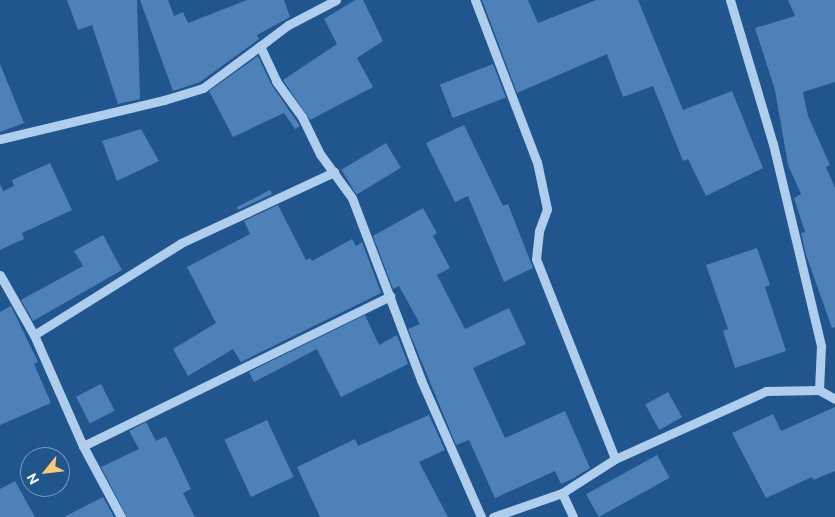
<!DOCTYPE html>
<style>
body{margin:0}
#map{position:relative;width:835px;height:517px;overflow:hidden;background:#20558e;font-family:Ubuntu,sans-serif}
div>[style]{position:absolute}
.building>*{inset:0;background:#4d81b7;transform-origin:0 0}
.minor>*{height:9px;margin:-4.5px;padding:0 4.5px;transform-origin:4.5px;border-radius:4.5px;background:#afcdec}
span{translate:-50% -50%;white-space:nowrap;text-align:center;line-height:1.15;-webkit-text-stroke:4px #20558e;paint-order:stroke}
.north{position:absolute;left:20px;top:447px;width:50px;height:50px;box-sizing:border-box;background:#20558e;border:1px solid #7999bb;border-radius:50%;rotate:241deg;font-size:14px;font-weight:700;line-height:20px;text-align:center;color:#fff}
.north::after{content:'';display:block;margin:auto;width:18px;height:22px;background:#f9cb70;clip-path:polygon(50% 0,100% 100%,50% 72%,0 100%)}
</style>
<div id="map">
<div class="building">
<i style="clip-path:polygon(67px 0,137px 0,140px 99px,118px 104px,92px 25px,78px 30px)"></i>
<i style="clip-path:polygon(140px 0,168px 0,174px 16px,183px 12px,188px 23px,247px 0,284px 0,290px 17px,257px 35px,259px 39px,200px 82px,173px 91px)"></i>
<i style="clip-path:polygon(355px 0,363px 0,383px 41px,357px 58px,373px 87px,310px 120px,283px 80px,337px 44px,324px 19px)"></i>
<i style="clip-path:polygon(482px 0,528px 0,538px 23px,596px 0,638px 0,683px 110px,732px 91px,763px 168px,706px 196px,688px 159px,683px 161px,653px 86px,623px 97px,607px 54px,517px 93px)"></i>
<i style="clip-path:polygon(788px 0,835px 0,835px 82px,803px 92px,808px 116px,830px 165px,826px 167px,835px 188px,835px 327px,832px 328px,806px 255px,801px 233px,805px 232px,794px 198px,801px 194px,788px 165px,775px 90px,755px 28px,795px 16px)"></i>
<i style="clip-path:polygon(258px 56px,271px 84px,300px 126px,295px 129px,284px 113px,233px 137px,209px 91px)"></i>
<i style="clip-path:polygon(0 64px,24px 123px,0 132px)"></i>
<i style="left:493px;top:64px;width:36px;height:57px;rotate:69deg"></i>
<i style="clip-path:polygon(464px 125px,503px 206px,508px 204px,533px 268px,504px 282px,468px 196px,455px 202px,426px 143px)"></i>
<i style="clip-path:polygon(141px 129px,159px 161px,117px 181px,102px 141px)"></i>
<i style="left:386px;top:143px;width:29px;height:52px;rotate:59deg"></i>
<i style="clip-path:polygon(50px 163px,72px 210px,22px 233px,24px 239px,0 250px,0 184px,3px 191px,14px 186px,12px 180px)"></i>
<i style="clip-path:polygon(270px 190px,272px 194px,238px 210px,237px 207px)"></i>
<i style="clip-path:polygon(278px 205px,306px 260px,310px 258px,312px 261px,352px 239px,356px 246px,362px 242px,381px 293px,241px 362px,233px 349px,188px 376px,173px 349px,216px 323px,187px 267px,250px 234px,244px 221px)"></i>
<i style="clip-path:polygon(423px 208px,437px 233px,433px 236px,450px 268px,437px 275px,465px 329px,509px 308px,526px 344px,473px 368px,505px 438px,565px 411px,590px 468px,572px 479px,561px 484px,555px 471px,495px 498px,469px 440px,456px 445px,408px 329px,420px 324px,399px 286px,393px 289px,373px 236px)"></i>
<i style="clip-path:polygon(103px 235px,122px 270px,33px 321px,21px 300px,83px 266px,74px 251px)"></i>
<i style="clip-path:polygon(757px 248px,770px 285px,765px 287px,786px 351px,735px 368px,723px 331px,728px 329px,706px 265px)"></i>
<i style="clip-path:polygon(11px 306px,38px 362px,34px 364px,51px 403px,0 425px,0 312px)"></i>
<i style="clip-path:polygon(365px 315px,379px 345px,397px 335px,408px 364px,341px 397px,317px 349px,254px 382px,249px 372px)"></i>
<i style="left:101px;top:384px;width:30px;height:28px;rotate:63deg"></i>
<i style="left:668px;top:392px;width:29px;height:26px;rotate:61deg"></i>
<i style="clip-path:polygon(835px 407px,835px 471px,813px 480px,812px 477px,766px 498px,732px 433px,773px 414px,781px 431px)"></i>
<i style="clip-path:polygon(429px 415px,445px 450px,419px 462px,448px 517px,320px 517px,297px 467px,355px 439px,358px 446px)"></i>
<i style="left:267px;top:420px;width:63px;height:47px;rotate:65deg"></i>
<i style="clip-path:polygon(146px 422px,156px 441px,166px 436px,191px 489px,183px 493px,195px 517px,127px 517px,101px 467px,139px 449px,129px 431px)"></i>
<i style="left:657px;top:455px;width:26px;height:81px;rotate:61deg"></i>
<i style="clip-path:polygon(15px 481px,35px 517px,0 517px,0 489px)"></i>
<i style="clip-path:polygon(103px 497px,114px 517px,64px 517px)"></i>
</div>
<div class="minor">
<i style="left:336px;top:0;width:54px;rotate:152.5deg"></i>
<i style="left:288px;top:25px;width:35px;rotate:143deg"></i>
<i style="left:260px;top:46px;width:38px;rotate:65deg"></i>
<i style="left:276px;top:81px;width:44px;rotate:54.2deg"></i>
<i style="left:302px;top:117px;width:41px;rotate:64.1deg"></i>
<i style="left:320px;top:154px;width:54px;rotate:54deg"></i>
<i style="left:352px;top:198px;width:195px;rotate:69.2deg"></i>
<i style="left:421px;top:380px;width:150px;rotate:66.3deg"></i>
<i style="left:475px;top:0;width:173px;rotate:69.1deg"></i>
<i style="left:537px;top:162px;width:48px;rotate:78deg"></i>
<i style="left:547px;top:209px;width:23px;rotate:110deg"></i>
<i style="left:539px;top:231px;width:28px;rotate:96deg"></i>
<i style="left:536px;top:259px;width:215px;rotate:68.4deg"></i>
<i style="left:615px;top:459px;width:166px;rotate:-24.2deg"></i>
<i style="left:766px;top:391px;width:53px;rotate:-1.1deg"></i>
<i style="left:819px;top:390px;width:18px;rotate:29deg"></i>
<i style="left:730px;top:0;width:150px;rotate:73.4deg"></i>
<i style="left:773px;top:144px;width:208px;rotate:76.6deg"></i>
<i style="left:821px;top:346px;width:44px;rotate:92.6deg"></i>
<i style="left:0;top:139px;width:169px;rotate:-13.4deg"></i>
<i style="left:164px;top:100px;width:41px;rotate:-17.1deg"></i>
<i style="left:203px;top:88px;width:71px;rotate:-36.4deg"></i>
<i style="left:0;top:275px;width:69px;rotate:60.5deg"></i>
<i style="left:34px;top:335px;width:121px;rotate:66.2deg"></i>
<i style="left:83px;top:446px;width:81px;rotate:61.8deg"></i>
<i style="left:34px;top:335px;width:173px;rotate:-32deg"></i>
<i style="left:181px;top:243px;width:169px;rotate:-24.9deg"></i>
<i style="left:83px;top:446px;width:342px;rotate:-26deg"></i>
<i style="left:562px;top:493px;width:26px;rotate:65deg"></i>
<i style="left:493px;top:517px;width:73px;rotate:-19.2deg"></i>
<i style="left:562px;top:493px;width:63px;rotate:-32.7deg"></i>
</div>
<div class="north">N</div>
</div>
